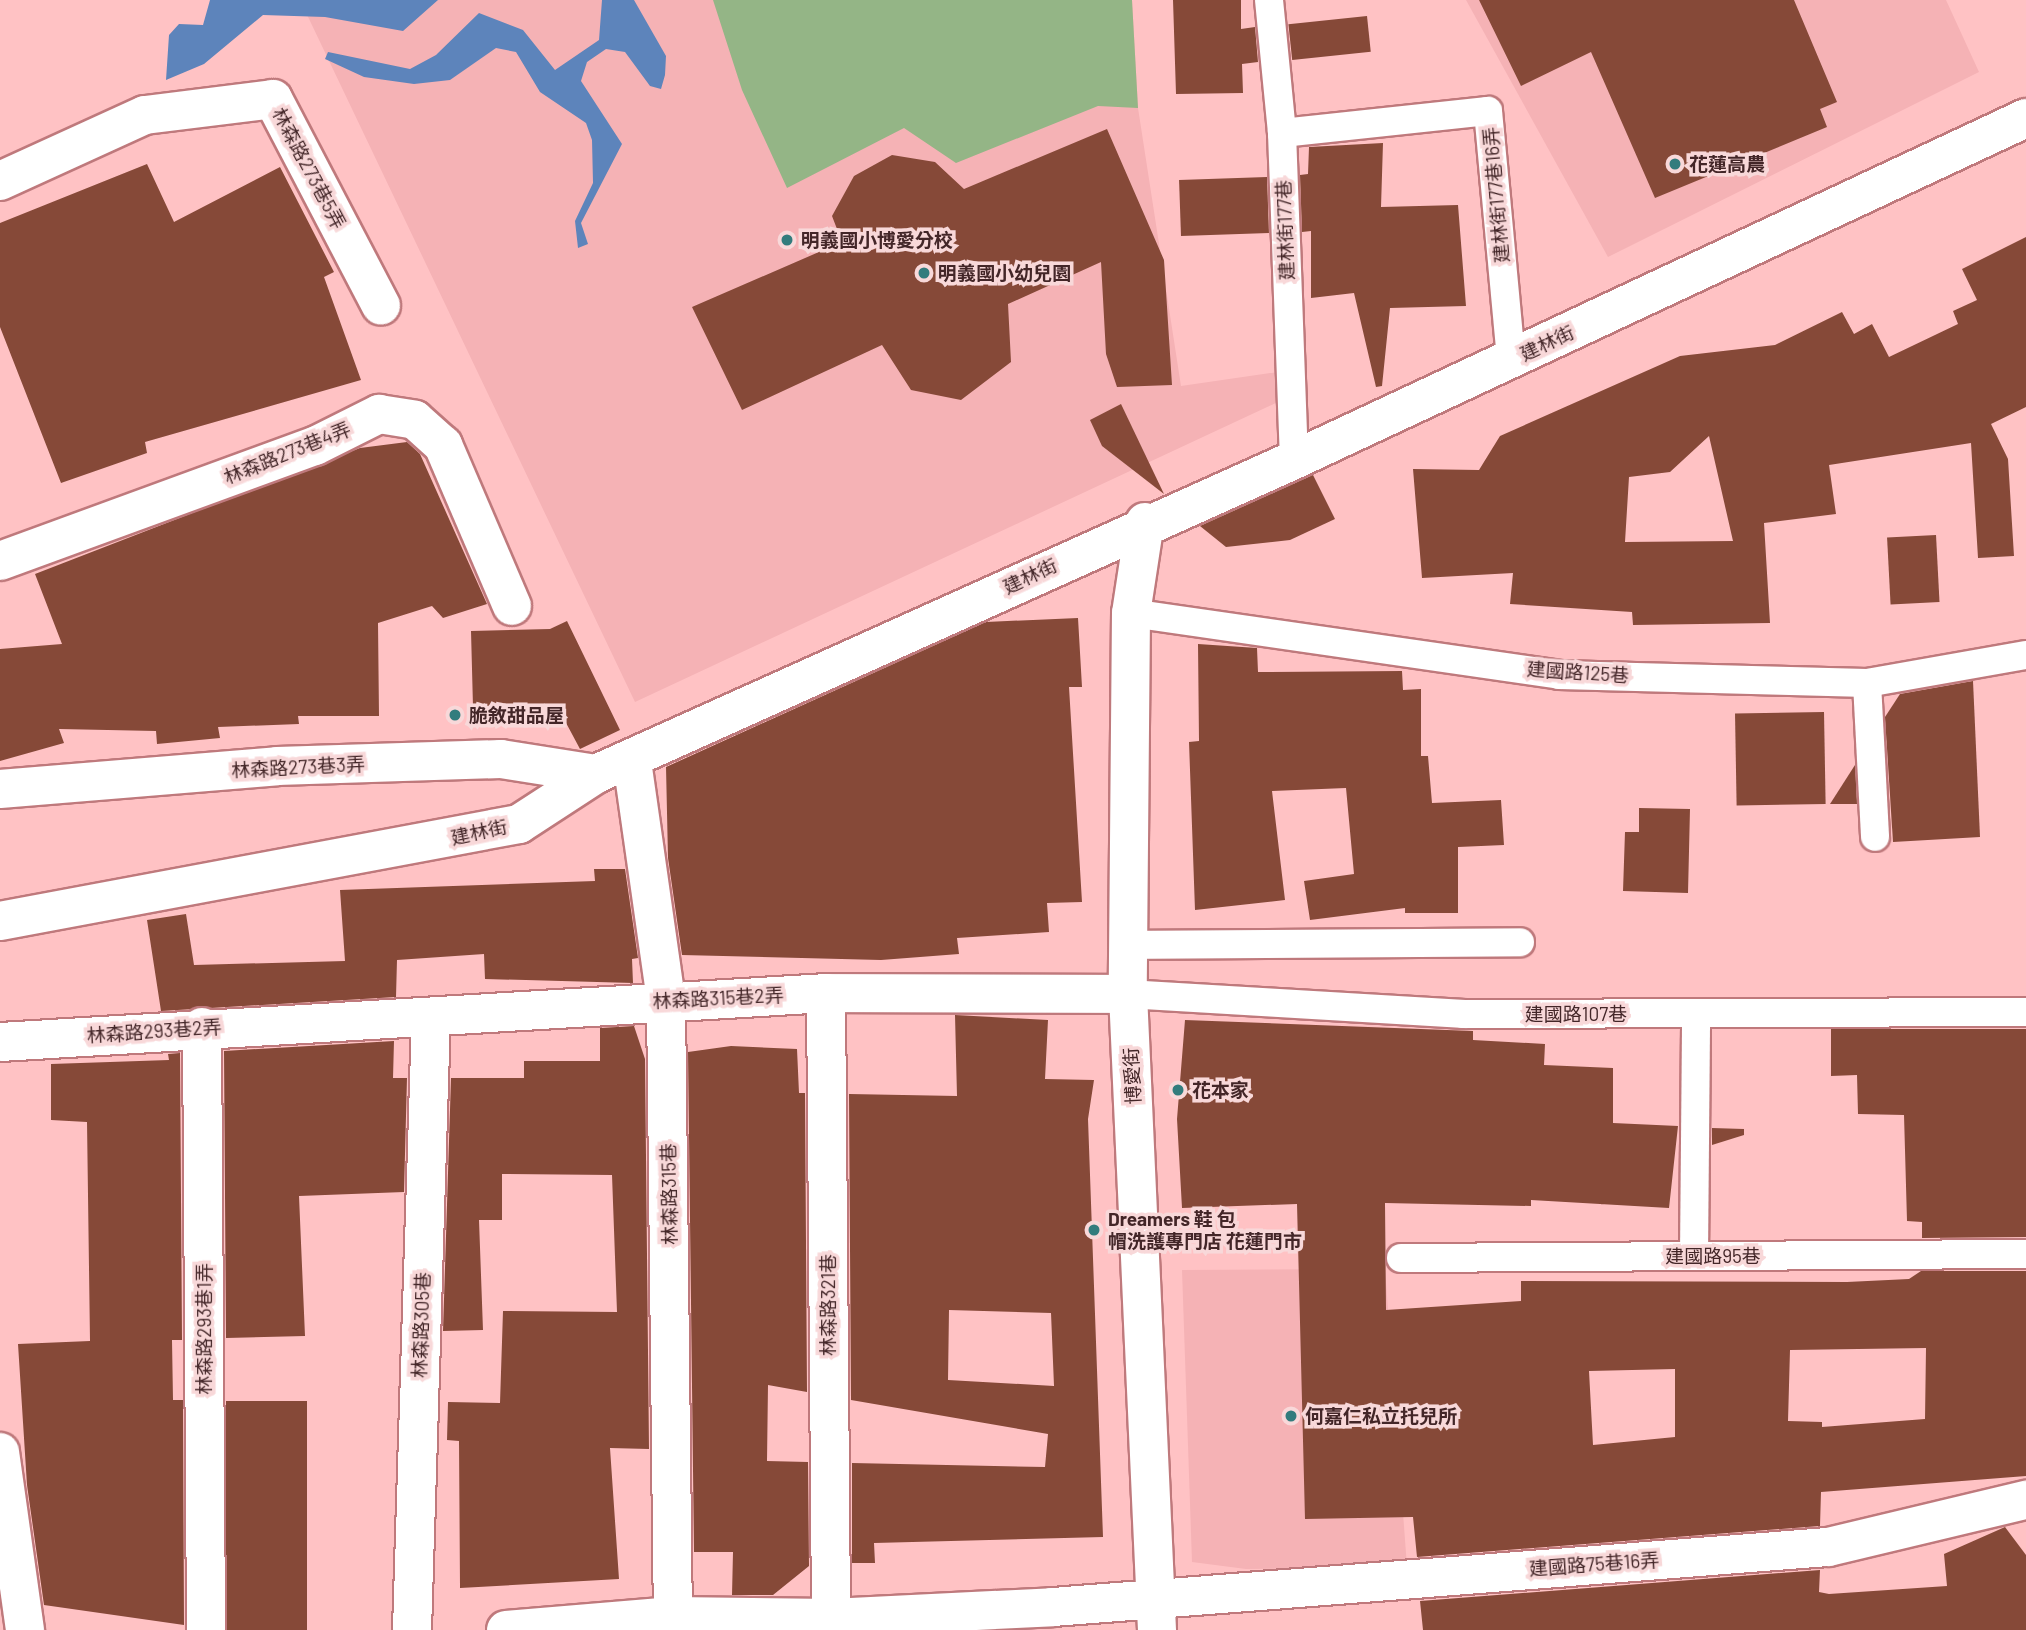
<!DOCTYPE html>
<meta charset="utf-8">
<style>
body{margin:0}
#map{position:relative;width:2026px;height:1630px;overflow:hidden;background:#ffc2c4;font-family:Barlow,"Noto Sans TC",sans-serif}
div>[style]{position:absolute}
.built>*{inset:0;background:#f5b2b5}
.green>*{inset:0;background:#94b586}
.water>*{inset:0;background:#5d84bb}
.building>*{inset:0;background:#864938;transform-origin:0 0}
.roads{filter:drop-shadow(2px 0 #bf797c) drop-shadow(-2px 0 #bf797c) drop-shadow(0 2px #bf797c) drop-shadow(0 -2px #bf797c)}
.lane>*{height:28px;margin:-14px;padding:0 14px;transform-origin:14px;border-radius:14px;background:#fff}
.street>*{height:38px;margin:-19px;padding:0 19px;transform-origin:19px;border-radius:19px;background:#fff}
.dots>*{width:19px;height:19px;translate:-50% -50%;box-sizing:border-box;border:4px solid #f8d8d9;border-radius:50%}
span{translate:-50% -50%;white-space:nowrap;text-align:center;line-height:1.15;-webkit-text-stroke:7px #f8d8d9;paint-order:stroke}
.poi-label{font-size:19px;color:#432628;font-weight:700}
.left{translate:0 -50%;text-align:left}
.street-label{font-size:19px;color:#432628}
</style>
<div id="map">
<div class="built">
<i style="clip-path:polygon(300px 0,1132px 0,1138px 108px,1181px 386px,1278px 372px,1280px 401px,635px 702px)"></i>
<i style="clip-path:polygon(1466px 0,1946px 0,1979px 72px,1608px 257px)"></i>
<i style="clip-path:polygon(1385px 1269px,1407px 1567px,1246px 1569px,1192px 1562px,1182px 1270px)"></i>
</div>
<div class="green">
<i style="clip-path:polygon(713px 0,1132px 0,1138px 108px,1098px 106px,956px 163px,904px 128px,787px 188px,742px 90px)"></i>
</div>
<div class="water">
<i style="clip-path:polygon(210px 0,438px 0,403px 31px,325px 17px,263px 15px,204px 64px,166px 80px,169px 35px,179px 24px,203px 25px)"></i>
<i style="clip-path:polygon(602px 0,634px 0,666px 56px,665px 75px,661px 89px,650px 86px,625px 52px,606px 49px,587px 62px,581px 81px,622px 144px,581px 223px,588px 244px,578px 248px,575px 221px,593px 183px,592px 140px,586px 123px,540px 92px,516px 52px,496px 48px,450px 80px,414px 84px,364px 77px,325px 59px,328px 52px,410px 69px,436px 55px,479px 13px,523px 30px,555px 70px,599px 40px)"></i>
</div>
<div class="building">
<i style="clip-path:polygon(1173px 0,1241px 0,1241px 29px,1255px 27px,1258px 62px,1242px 64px,1243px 93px,1176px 94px)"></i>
<i style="clip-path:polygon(1479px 0,1794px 0,1837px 102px,1820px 109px,1827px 127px,1655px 198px,1591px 52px,1521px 86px)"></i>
<i style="left:1367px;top:16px;width:36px;height:79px;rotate:84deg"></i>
<i style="clip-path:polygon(1107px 129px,1164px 260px,1172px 385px,1117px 387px,1106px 354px,1101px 262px,1008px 304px,1011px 362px,961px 400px,911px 390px,882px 345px,742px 410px,692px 307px,842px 242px,832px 216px,854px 176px,892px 155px,935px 162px,964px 189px)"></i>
<i style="clip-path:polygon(1383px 143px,1381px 207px,1458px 205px,1466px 306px,1390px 308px,1382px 386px,1376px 387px,1354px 293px,1311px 298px,1311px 231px,1302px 232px,1300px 175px,1308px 174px,1309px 147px)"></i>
<i style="clip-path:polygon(147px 164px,174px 222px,280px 167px,334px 272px,324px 277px,361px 380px,145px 442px,147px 453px,61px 483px,0 327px,0 223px)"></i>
<i style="left:1267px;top:177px;width:56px;height:88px;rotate:88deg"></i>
<i style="clip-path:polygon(evenodd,2026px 237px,2026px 407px,1991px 424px,2008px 459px,2014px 556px,1978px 558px,1971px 443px,1829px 465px,1836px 514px,1764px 523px,1770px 623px,1633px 625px,1632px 612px,1510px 604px,1513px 573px,1422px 578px,1413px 469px,1479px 470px,1500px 436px,1680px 356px,1775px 345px,1842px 312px,1854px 334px,1872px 324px,1889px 357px,1958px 324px,1953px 311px,1977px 300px,1962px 269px,2026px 237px,1709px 436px,1733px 541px,1625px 542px,1629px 477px,1670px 472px,1709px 436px)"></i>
<i style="clip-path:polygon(1121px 404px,1164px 494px,1102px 446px,1090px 420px)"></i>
<i style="clip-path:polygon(407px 442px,420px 454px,487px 604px,443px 618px,432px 606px,378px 623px,379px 716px,298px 716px,299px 724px,218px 727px,220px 738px,157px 744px,156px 731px,59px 729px,64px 743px,0 761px,0 649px,62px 644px,35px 574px,360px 448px)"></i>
<i style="clip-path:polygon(1313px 475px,1335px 519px,1290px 540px,1226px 547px,1200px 526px)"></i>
<i style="left:1936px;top:535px;width:67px;height:49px;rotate:87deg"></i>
<i style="clip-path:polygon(1078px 618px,1082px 687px,1069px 687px,1082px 902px,1047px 903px,1049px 932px,957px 938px,959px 954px,881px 960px,682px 955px,668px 858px,666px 767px,986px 622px)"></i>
<i style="clip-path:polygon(567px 621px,620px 730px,580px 749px,557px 706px,473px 707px,471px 631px,550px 629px)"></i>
<i style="clip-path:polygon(1198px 644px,1257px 648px,1258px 672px,1402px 671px,1403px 690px,1421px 689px,1421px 756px,1428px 756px,1432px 803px,1501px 800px,1504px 845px,1458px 847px,1458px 913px,1405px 913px,1405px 908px,1310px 920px,1304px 881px,1354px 874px,1346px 788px,1272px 791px,1285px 900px,1195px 910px,1189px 742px,1199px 741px)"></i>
<i style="clip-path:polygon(1973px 681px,1980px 837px,1893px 842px,1885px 717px,1900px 694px)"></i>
<i style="left:1824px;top:712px;width:92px;height:89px;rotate:89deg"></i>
<i style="clip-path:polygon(1855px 765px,1857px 804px,1830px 804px)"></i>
<i style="clip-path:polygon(1639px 808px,1690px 809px,1688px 893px,1623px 891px,1625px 832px,1639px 832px)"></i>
<i style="clip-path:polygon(594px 869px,625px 869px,638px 958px,632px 959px,633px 983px,485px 979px,484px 954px,397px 960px,396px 997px,161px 1011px,147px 920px,186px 914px,194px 965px,345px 961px,340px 890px,595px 881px)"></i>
<i style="clip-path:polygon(evenodd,955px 1015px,1048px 1020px,1045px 1079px,1094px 1080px,1088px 1119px,1103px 1537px,874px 1543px,875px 1563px,852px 1563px,852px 1463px,1045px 1467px,1048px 1434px,851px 1400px,849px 1094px,957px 1096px,955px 1015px,949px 1310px,1051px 1313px,1054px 1386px,948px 1380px,949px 1310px)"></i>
<i style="clip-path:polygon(evenodd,1185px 1020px,1473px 1031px,1473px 1040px,1545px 1044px,1544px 1065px,1613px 1068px,1613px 1123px,1678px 1126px,1669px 1208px,1531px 1200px,1531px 1206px,1385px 1203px,1386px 1310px,1521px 1301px,1521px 1281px,1847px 1282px,1909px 1279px,1921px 1271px,2026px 1271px,2026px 1476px,1821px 1492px,1820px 1526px,1417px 1557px,1413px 1517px,1305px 1519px,1297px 1204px,1182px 1208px,1177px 1119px,1185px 1020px,1926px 1348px,1925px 1419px,1822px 1427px,1822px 1422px,1788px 1421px,1790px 1350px,1926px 1348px,1185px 1020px,1675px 1369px,1675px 1437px,1593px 1445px,1589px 1371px,1675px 1369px)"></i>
<i style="clip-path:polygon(634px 1026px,645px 1059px,649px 1449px,610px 1448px,619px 1579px,460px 1588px,459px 1441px,447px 1440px,448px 1402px,500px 1403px,503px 1311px,617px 1312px,612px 1175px,502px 1174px,502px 1220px,479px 1220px,483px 1330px,443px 1331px,451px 1078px,524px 1078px,524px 1061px,600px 1061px,600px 1028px)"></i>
<i style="clip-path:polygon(1831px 1029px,2026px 1029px,2026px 1237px,1922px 1238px,1922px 1222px,1907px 1221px,1904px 1115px,1858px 1114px,1857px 1075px,1831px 1076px)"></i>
<i style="clip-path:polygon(394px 1041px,393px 1078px,407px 1078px,404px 1192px,299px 1196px,305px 1336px,226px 1338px,224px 1051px)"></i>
<i style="clip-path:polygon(731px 1046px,797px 1049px,799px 1093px,805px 1093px,807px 1392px,768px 1385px,767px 1461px,808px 1462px,809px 1566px,773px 1595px,732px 1595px,733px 1552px,694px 1552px,688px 1052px)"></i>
<i style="clip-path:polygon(180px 1053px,182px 1340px,172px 1340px,173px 1400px,183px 1400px,184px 1625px,44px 1605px,27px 1485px,18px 1344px,90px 1341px,87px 1122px,51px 1120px,51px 1064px,169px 1060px,168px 1054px)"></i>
<i style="clip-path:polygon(1712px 1128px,1744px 1129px,1744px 1135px,1712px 1145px)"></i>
<i style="left:226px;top:1401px;width:81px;height:229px"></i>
<i style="clip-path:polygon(2005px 1527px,2026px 1555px,2026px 1630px,1423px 1630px,1420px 1601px,1820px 1570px,1819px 1592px,1829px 1594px,1947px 1586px,1944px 1554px)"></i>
</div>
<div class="roads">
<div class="lane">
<i style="left:1269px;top:0;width:134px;rotate:84.4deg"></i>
<i style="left:1282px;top:133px;width:327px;rotate:87.9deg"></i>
<i style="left:1282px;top:133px;width:207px;rotate:-6.1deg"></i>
<i style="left:1488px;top:111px;width:249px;rotate:84.7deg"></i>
<i style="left:1131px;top:613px;width:432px;rotate:8.2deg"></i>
<i style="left:1559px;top:675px;width:308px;rotate:1.5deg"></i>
<i style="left:1867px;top:683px;width:161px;rotate:-10deg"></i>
<i style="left:1867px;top:683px;width:154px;rotate:87deg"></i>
<i style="left:1128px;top:945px;width:392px;rotate:-0.4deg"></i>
<i style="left:1128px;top:994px;width:336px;rotate:3.4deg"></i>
<i style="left:1463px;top:1014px;width:563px;rotate:-0.2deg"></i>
<i style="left:1694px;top:1256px;width:243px;rotate:-89.5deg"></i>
<i style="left:1401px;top:1258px;width:625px;rotate:-0.37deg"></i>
</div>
<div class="street">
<i style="left:0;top:181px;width:159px;rotate:-24.5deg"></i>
<i style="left:145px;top:115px;width:129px;rotate:-7.1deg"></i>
<i style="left:273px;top:99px;width:233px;rotate:62.4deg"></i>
<i style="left:1145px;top:522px;width:92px;rotate:98.7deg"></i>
<i style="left:1131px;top:613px;width:381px;rotate:90.5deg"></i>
<i style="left:1128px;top:994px;width:637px;rotate:87.39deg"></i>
<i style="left:0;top:561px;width:335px;rotate:-20.1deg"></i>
<i style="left:315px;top:446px;width:72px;rotate:-26.6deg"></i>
<i style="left:379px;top:414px;width:36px;rotate:9deg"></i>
<i style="left:415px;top:420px;width:38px;rotate:42deg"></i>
<i style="left:443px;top:445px;width:175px;rotate:66.8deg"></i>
<i style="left:632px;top:761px;width:241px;rotate:81.9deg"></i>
<i style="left:666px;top:1000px;width:630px;rotate:89.36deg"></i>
<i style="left:0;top:789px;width:278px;rotate:-4.7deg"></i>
<i style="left:277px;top:766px;width:224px;rotate:-1.8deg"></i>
<i style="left:501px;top:759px;width:96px;rotate:9deg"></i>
<i style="left:0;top:921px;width:528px;rotate:-10.59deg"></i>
<i style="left:519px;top:824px;width:92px;rotate:-33deg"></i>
<i style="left:596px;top:774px;width:765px;rotate:-24.22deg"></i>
<i style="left:1294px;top:460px;width:808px;rotate:-25.04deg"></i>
<i style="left:826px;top:993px;width:625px;rotate:89.54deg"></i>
<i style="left:202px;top:1027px;width:603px;rotate:89.62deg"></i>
<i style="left:0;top:1042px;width:827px;rotate:-3.39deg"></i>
<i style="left:826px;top:993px;width:302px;rotate:0.2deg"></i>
<i style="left:0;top:1452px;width:180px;rotate:82deg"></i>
<i style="left:412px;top:1630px;width:610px;rotate:-88.22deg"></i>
<i style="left:506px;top:1630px;width:168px;rotate:-4.8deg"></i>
<i style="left:673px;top:1616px;width:158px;rotate:0.7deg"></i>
<i style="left:831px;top:1618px;width:222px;rotate:-2.8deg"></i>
<i style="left:1053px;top:1607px;width:777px;rotate:-4.43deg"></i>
<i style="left:1828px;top:1547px;width:204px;rotate:-13.4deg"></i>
</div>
</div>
<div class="dots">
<i style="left:1675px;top:164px;background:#327c7d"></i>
<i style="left:787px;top:240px;background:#327c7d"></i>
<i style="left:924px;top:273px;background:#327c7d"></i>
<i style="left:455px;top:715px;background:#327c7d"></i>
<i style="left:1178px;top:1090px;background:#327c7d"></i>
<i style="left:1094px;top:1230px;background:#327c7d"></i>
<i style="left:1291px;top:1416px;background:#327c7d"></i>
</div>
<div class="poi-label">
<span class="left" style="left:1689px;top:164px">花蓮高農</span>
<span class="left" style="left:801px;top:240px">明義國小博愛分校</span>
<span class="left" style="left:938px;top:273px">明義國小幼兒園</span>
<span class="left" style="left:469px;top:715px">脆敘甜品屋</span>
<span class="left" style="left:1192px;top:1090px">花本家</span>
<span class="left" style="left:1108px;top:1230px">Dreamers 鞋 包<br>帽洗護專門店 花蓮門市</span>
<span class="left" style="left:1305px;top:1416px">何嘉仁私立托兒所</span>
</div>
<div class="street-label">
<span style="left:309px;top:168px;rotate:62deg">林森路273巷5弄</span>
<span style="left:1496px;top:195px;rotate:-95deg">建林街177巷16弄</span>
<span style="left:1285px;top:230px;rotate:-92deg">建林街177巷</span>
<span style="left:1547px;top:343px;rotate:-25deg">建林街</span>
<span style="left:287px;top:453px;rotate:-22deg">林森路273巷4弄</span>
<span style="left:1030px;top:576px;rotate:-25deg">建林街</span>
<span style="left:1578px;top:672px;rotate:4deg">建國路125巷</span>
<span style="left:298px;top:767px;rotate:-3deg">林森路273巷3弄</span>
<span style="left:479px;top:832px;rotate:-12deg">建林街</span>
<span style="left:718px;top:998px;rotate:-3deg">林森路315巷2弄</span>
<span style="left:1576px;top:1014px">建國路107巷</span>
<span style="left:154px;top:1031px;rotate:-4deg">林森路293巷2弄</span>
<span style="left:1132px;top:1076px;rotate:-93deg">博愛街</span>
<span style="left:669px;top:1194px;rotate:-91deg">林森路315巷</span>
<span style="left:1713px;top:1256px">建國路95巷</span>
<span style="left:828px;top:1305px;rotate:-90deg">林森路321巷</span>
<span style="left:421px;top:1325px;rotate:-88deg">林森路305巷</span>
<span style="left:204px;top:1329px;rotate:-90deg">林森路293巷1弄</span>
<span style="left:1594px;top:1564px;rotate:-4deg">建國路75巷16弄</span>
</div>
</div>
